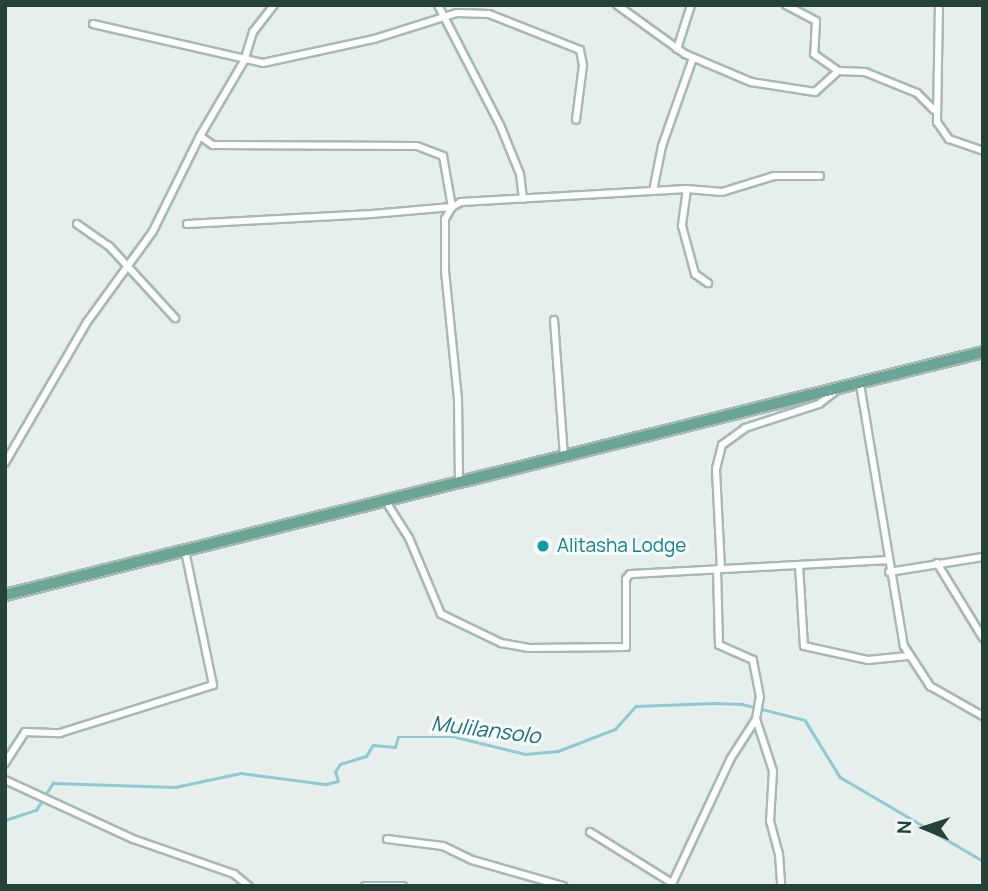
<!DOCTYPE html>
<style>
body{margin:0}
#map{position:relative;width:988px;height:891px;overflow:hidden;background:#e6efeb;font-family:Manrope,sans-serif}
div>[style]{position:absolute}
.stream>*{height:2.5px;margin:-1.25px;padding:0 1.25px;transform-origin:1.25px;border-radius:1.25px;background:#8ec9d4}
.roads{filter:drop-shadow(2px 0 #a8b8b2) drop-shadow(-2px 0 #a8b8b2) drop-shadow(0 2px #a8b8b2) drop-shadow(0 -2px #a8b8b2)}
.street>*{height:6px;margin:-3px;padding:0 3px;transform-origin:3px;border-radius:3px;background:#fff}
.primary>*{height:10px;margin:-5px;padding:0 5px;transform-origin:5px;border-radius:5px;background:#6aa596}
.dots>*{width:19px;height:19px;translate:-50% -50%;box-sizing:border-box;border:4px solid #f7fbf9;border-radius:50%}
span{translate:-50% -50%;white-space:nowrap;text-align:center;line-height:1.15;-webkit-text-stroke:6px #f7fbf9;paint-order:stroke}
.culture-label{font-size:19px;color:#0d838f}
.left{translate:0 -50%;text-align:left}
.water-label{font-size:21px;color:#1c6f80;font-style:italic}
.frame{position:absolute;inset:0;border:7px solid #24423a;pointer-events:none}
.north{position:absolute;left:890px;top:793px;width:70px;height:70px;-webkit-text-stroke:5px #f7fbf9;paint-order:stroke;rotate:272deg;font-size:19px;font-weight:700;line-height:28px;text-align:center;color:#24423a}
.north::after{content:'';display:block;margin:auto;width:24px;height:32px;background:#24423a;clip-path:polygon(50% 0,100% 100%,50% 72%,0 100%)}
</style>
<div id="map">
<div class="stream">
<i style="left:5px;top:820px;width:33px;rotate:-18deg"></i>
<i style="left:36px;top:810px;width:32px;rotate:-58deg"></i>
<i style="left:53px;top:783px;width:122px;rotate:1.9deg"></i>
<i style="left:175px;top:787px;width:67px;rotate:-12deg"></i>
<i style="left:241px;top:773px;width:86px;rotate:7.4deg"></i>
<i style="left:326px;top:784px;width:12px;rotate:-14deg"></i>
<i style="left:338px;top:781px;width:9px;rotate:-108deg"></i>
<i style="left:335px;top:772px;width:9px;rotate:-58deg"></i>
<i style="left:340px;top:764px;width:27px;rotate:-17deg"></i>
<i style="left:366px;top:756px;width:13px;rotate:-58deg"></i>
<i style="left:373px;top:745px;width:22px;rotate:5deg"></i>
<i style="left:395px;top:747px;width:10px;rotate:-73deg"></i>
<i style="left:398px;top:737px;width:58px"></i>
<i style="left:456px;top:737px;width:71px;rotate:13.8deg"></i>
<i style="left:525px;top:754px;width:33px;rotate:-5deg"></i>
<i style="left:558px;top:751px;width:61px;rotate:-21.1deg"></i>
<i style="left:615px;top:729px;width:31px;rotate:-48deg"></i>
<i style="left:636px;top:706px;width:78px;rotate:-2.2deg"></i>
<i style="left:714px;top:703px;width:28px;rotate:2deg"></i>
<i style="left:742px;top:704px;width:65px;rotate:14.3deg"></i>
<i style="left:805px;top:720px;width:67px;rotate:58.4deg"></i>
<i style="left:840px;top:777px;width:166px;rotate:30.4deg"></i>
</div>
<div class="roads">
<div class="street">
<i style="left:274px;top:5px;width:34px;rotate:128deg"></i>
<i style="left:253px;top:32px;width:30px;rotate:107deg"></i>
<i style="left:244px;top:61px;width:87px;rotate:120.4deg"></i>
<i style="left:200px;top:136px;width:16px;rotate:35deg"></i>
<i style="left:213px;top:145px;width:204px;rotate:0.3deg"></i>
<i style="left:417px;top:146px;width:28px;rotate:21deg"></i>
<i style="left:443px;top:156px;width:52px;rotate:80deg"></i>
<i style="left:452px;top:207px;width:14px;rotate:120deg"></i>
<i style="left:445px;top:219px;width:52px;rotate:90deg"></i>
<i style="left:445px;top:271px;width:129px;rotate:84.2deg"></i>
<i style="left:458px;top:399px;width:83px;rotate:89.3deg"></i>
<i style="left:438px;top:5px;width:135px;rotate:62.7deg"></i>
<i style="left:500px;top:125px;width:53px;rotate:67.8deg"></i>
<i style="left:520px;top:174px;width:25px;rotate:83deg"></i>
<i style="left:617px;top:5px;width:84px;rotate:35.8deg"></i>
<i style="left:685px;top:54px;width:72px;rotate:23deg"></i>
<i style="left:751px;top:82px;width:65px;rotate:8.9deg"></i>
<i style="left:815px;top:92px;width:31px;rotate:-42deg"></i>
<i style="left:838px;top:71px;width:27px;rotate:2deg"></i>
<i style="left:865px;top:72px;width:56px;rotate:22deg"></i>
<i style="left:917px;top:93px;width:24px;rotate:45deg"></i>
<i style="left:786px;top:5px;width:34px;rotate:28deg"></i>
<i style="left:816px;top:21px;width:33px;rotate:93deg"></i>
<i style="left:814px;top:54px;width:29px;rotate:35deg"></i>
<i style="left:939px;top:5px;width:117px;rotate:91deg"></i>
<i style="left:937px;top:122px;width:21px;rotate:55deg"></i>
<i style="left:949px;top:139px;width:36px;rotate:19deg"></i>
<i style="left:93px;top:24px;width:174px;rotate:12.9deg"></i>
<i style="left:263px;top:63px;width:114px;rotate:-12.2deg"></i>
<i style="left:374px;top:39px;width:87px;rotate:-17.4deg"></i>
<i style="left:457px;top:13px;width:32px;rotate:2deg"></i>
<i style="left:489px;top:14px;width:98px;rotate:21.6deg"></i>
<i style="left:580px;top:50px;width:15px;rotate:79deg"></i>
<i style="left:583px;top:65px;width:55px;rotate:97.3deg"></i>
<i style="left:677px;top:49px;width:46px;rotate:-72.3deg"></i>
<i style="left:687px;top:189px;width:37px;rotate:98deg"></i>
<i style="left:682px;top:226px;width:50px;rotate:74.8deg"></i>
<i style="left:695px;top:274px;width:16px;rotate:35deg"></i>
<i style="left:653px;top:191px;width:46px;rotate:-78.7deg"></i>
<i style="left:662px;top:146px;width:93px;rotate:-70.6deg"></i>
<i style="left:77px;top:224px;width:39px;rotate:35deg"></i>
<i style="left:109px;top:246px;width:98px;rotate:47.5deg"></i>
<i style="left:187px;top:224px;width:185px;rotate:-3.1deg"></i>
<i style="left:372px;top:214px;width:80px;rotate:-5deg"></i>
<i style="left:452px;top:207px;width:10px;rotate:-29deg"></i>
<i style="left:461px;top:202px;width:226px;rotate:-3.3deg"></i>
<i style="left:687px;top:189px;width:35px;rotate:5deg"></i>
<i style="left:722px;top:192px;width:54px;rotate:-17.1deg"></i>
<i style="left:774px;top:176px;width:46px"></i>
<i style="left:554px;top:320px;width:136px;rotate:85.8deg"></i>
<i style="left:860px;top:384px;width:266px;rotate:80.5deg"></i>
<i style="left:904px;top:646px;width:48px;rotate:57deg"></i>
<i style="left:930px;top:686px;width:61px;rotate:29.5deg"></i>
<i style="left:5px;top:463px;width:163px;rotate:-59.8deg"></i>
<i style="left:87px;top:322px;width:112px;rotate:-54deg"></i>
<i style="left:153px;top:231px;width:106px;rotate:-63.7deg"></i>
<i style="left:385px;top:500px;width:45px;rotate:57.7deg"></i>
<i style="left:409px;top:538px;width:82px;rotate:67.2deg"></i>
<i style="left:441px;top:614px;width:67px;rotate:25.8deg"></i>
<i style="left:501px;top:643px;width:27px;rotate:10deg"></i>
<i style="left:528px;top:648px;width:98px;rotate:-0.6deg"></i>
<i style="left:626px;top:647px;width:68px;rotate:-90deg"></i>
<i style="left:626px;top:579px;width:6px;rotate:-51deg"></i>
<i style="left:630px;top:574px;width:257px;rotate:-3.1deg"></i>
<i style="left:937px;top:563px;width:88px;rotate:58.5deg"></i>
<i style="left:799px;top:565px;width:81px;rotate:86.5deg"></i>
<i style="left:804px;top:646px;width:66px;rotate:12.3deg"></i>
<i style="left:868px;top:660px;width:40px;rotate:-5.7deg"></i>
<i style="left:721px;top:569px;width:100px;rotate:-92.9deg"></i>
<i style="left:716px;top:469px;width:25px;rotate:-76deg"></i>
<i style="left:722px;top:445px;width:29px;rotate:-36deg"></i>
<i style="left:745px;top:428px;width:78px;rotate:-18deg"></i>
<i style="left:819px;top:404px;width:23px;rotate:-38deg"></i>
<i style="left:889px;top:572px;width:95px;rotate:-9.1deg"></i>
<i style="left:756px;top:719px;width:55px;rotate:71.9deg"></i>
<i style="left:773px;top:771px;width:50px;rotate:93.4deg"></i>
<i style="left:770px;top:821px;width:34px;rotate:75deg"></i>
<i style="left:779px;top:854px;width:32px;rotate:86deg"></i>
<i style="left:5px;top:763px;width:37px;rotate:-57deg"></i>
<i style="left:25px;top:732px;width:35px;rotate:2deg"></i>
<i style="left:60px;top:733px;width:160px;rotate:-17.4deg"></i>
<i style="left:213px;top:685px;width:137px;rotate:-101.8deg"></i>
<i style="left:5px;top:780px;width:141px;rotate:24.7deg"></i>
<i style="left:133px;top:839px;width:107px;rotate:19.1deg"></i>
<i style="left:234px;top:874px;width:19px;rotate:39deg"></i>
<i style="left:590px;top:832px;width:97px;rotate:31.9deg"></i>
<i style="left:387px;top:839px;width:56px;rotate:7.1deg"></i>
<i style="left:443px;top:846px;width:32px;rotate:26deg"></i>
<i style="left:472px;top:860px;width:95px;rotate:15.9deg"></i>
<i style="left:365px;top:886px;width:38px"></i>
<i style="left:671px;top:886px;width:141px;rotate:-64.9deg"></i>
<i style="left:731px;top:758px;width:46px;rotate:-57.3deg"></i>
<i style="left:756px;top:719px;width:22px;rotate:-80deg"></i>
<i style="left:760px;top:697px;width:38px;rotate:-101deg"></i>
<i style="left:753px;top:660px;width:37px;rotate:-156deg"></i>
<i style="left:719px;top:645px;width:76px;rotate:-91.5deg"></i>
</div>
<div class="primary">
<i style="left:5px;top:595px;width:1008px;rotate:-13.95deg"></i>
</div>
</div>
<div class="dots">
<i style="left:543px;top:546px;background:#0f9aa8"></i>
</div>
<div class="culture-label">
<span class="left" style="left:557px;top:546px">Alitasha Lodge</span>
</div>
<div class="water-label">
<span style="left:486px;top:729px;rotate:7deg">Mulilansolo</span>
</div>
<div class="frame"></div>
<div class="north">N</div>
</div>
